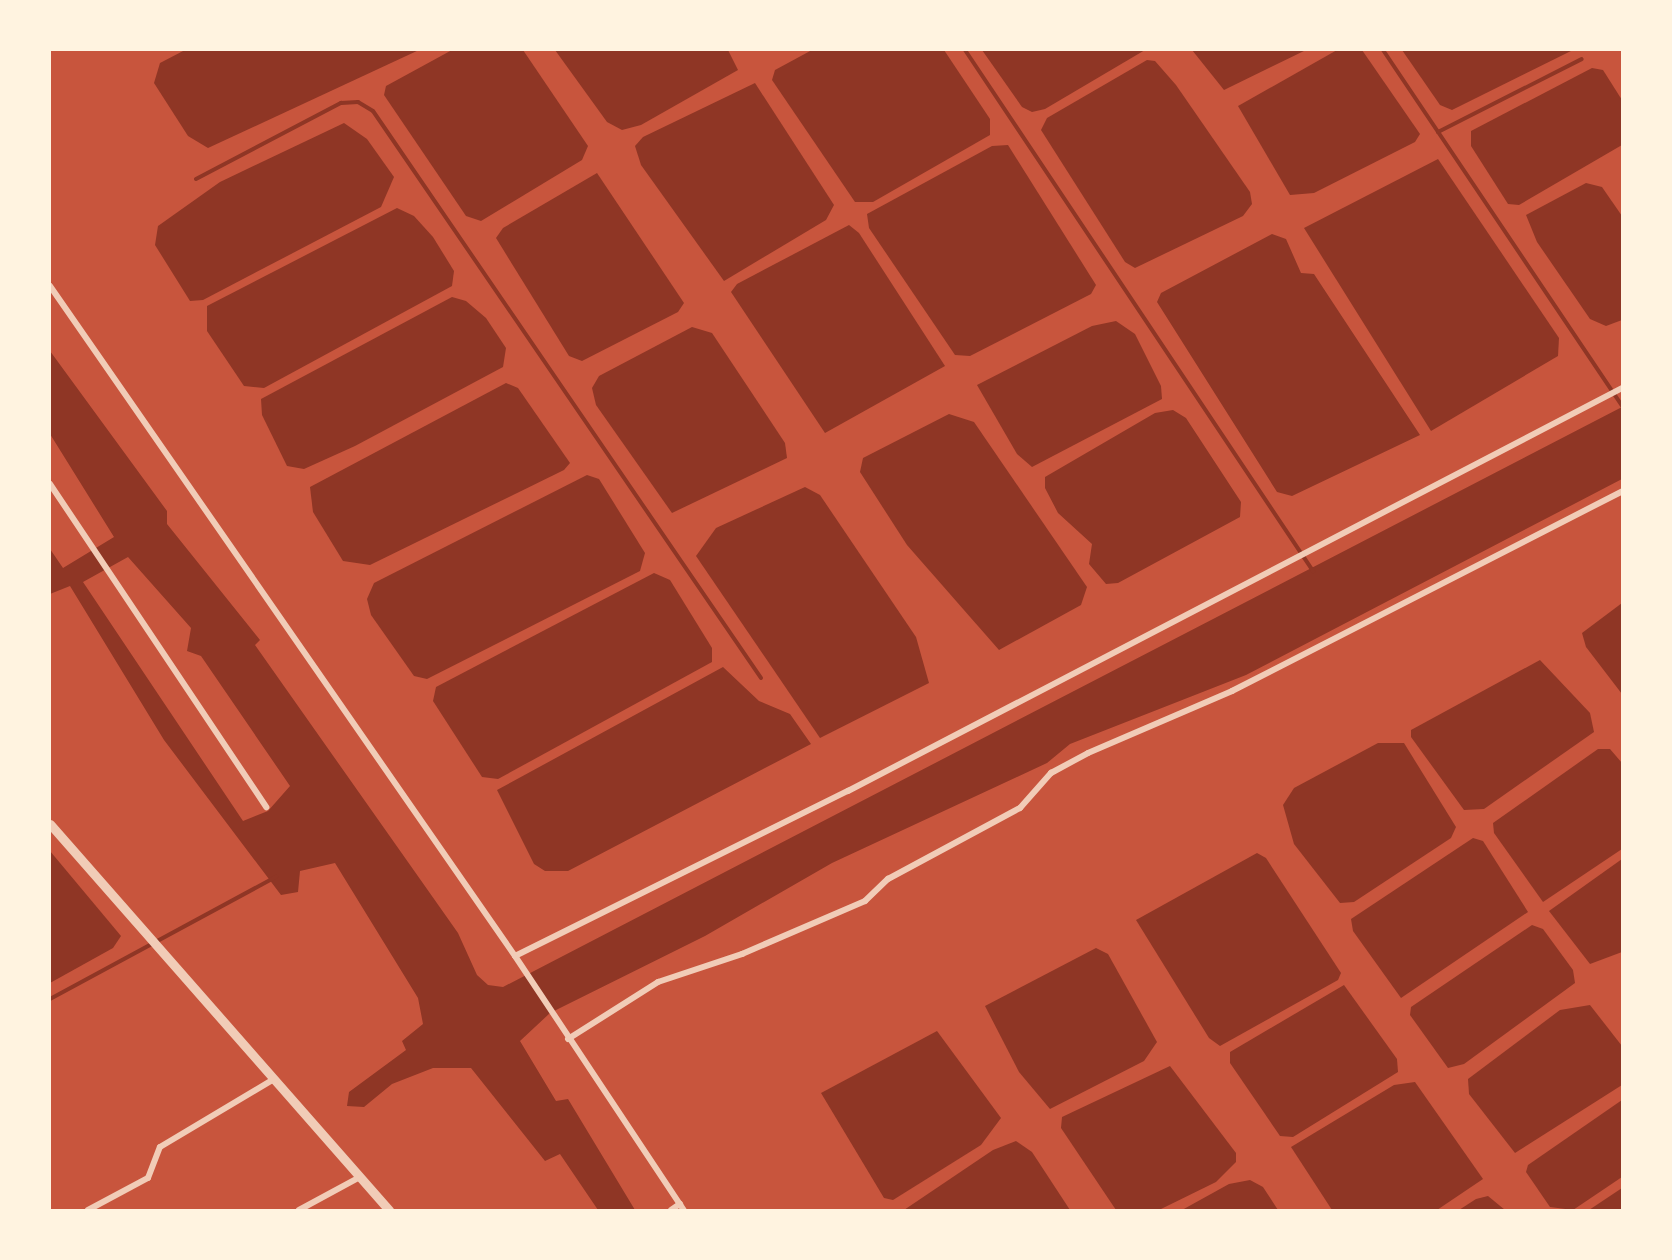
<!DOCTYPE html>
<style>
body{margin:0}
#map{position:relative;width:1672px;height:1260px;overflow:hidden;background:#c8553d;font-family:"Nunito Sans",sans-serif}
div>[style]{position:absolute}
.water>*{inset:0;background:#8f3625}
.stream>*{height:4px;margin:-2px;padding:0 2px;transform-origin:2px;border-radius:2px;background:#8f3625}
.minor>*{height:6px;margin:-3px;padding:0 3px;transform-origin:3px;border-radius:3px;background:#f1ccb7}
.tertiary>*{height:9px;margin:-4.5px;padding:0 4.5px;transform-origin:4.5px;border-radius:4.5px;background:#f1ccb7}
span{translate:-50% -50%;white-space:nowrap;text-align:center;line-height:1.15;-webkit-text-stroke:6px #fff3e0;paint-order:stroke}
.frame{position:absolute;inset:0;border:51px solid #fff3e0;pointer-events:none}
</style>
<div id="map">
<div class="water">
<i style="clip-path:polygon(185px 50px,419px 50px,208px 148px,188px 136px,154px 83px,160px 63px)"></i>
<i style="clip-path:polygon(452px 50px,523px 50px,588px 146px,582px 160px,481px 221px,466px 216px,384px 95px,386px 86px)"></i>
<i style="clip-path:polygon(555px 50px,728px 50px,738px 70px,641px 125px,622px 130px,607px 122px)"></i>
<i style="clip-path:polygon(812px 50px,944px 50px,990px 119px,990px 135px,873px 202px,855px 202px,772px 80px,775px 70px)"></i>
<i style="clip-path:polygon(982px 50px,1145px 50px,1045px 109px,1032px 112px,1022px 107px)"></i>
<i style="clip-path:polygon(1192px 50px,1306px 50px,1224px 90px)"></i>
<i style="clip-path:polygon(1337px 50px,1362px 50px,1420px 134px,1415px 142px,1314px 193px,1290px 195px,1238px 106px)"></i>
<i style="clip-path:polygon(1402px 50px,1573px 50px,1452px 110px,1440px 105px)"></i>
<i style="clip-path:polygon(1147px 60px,1155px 61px,1176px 85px,1250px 192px,1252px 204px,1243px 216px,1135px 268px,1125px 262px,1041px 130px,1047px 118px)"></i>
<i style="clip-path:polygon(1592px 68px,1603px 70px,1622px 100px,1622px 145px,1519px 205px,1508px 204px,1471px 146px,1471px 131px)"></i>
<i style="clip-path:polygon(755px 83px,834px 205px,826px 220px,724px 281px,641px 165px,635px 146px,643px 137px)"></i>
<i style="clip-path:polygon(344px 123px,367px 139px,394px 177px,381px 207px,203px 300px,190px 301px,155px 245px,158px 226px,220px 182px)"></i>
<i style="clip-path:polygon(1008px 145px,1096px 285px,1091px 294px,970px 356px,955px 355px,869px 228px,867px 214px,992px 146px)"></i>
<i style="clip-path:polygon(1438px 159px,1559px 338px,1558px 356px,1431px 431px,1304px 228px)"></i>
<i style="clip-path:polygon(597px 173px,684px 303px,678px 312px,582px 361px,569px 356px,496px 238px,503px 228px)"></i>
<i style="clip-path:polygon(1586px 183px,1602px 187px,1622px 216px,1622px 320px,1606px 326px,1590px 319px,1537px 242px,1526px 215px)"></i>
<i style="clip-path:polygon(397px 208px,414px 216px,433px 237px,454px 271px,452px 286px,264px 388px,244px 386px,207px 331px,207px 306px)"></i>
<i style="clip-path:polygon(849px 225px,859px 233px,945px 366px,825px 433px,731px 292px,737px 284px)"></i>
<i style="clip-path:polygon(1272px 234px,1286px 239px,1301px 273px,1314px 274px,1420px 435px,1292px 496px,1277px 492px,1157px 302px,1161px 293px)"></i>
<i style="clip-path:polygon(452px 297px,466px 301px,486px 318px,506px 348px,503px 367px,355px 446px,304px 469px,287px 466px,262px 415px,261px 399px)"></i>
<i style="clip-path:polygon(1116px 321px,1135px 334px,1161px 386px,1162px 399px,1032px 467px,1017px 454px,977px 385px,1092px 326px)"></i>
<i style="clip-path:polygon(692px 327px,712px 333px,785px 443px,787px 458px,672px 513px,596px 405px,592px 388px,599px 376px)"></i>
<i style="clip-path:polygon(evenodd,50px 351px,167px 511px,167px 524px,260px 640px,255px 645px,458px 933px,477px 975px,488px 985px,503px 987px,1622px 407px,1622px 479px,1246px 675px,1070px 744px,1047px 763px,832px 863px,705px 936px,550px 1013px,520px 1041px,556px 1101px,568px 1099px,635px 1210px,598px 1210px,560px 1154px,545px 1161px,471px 1068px,433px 1068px,392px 1084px,364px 1107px,347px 1106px,349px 1092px,406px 1050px,402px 1041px,423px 1024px,418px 998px,335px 863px,300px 871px,298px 892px,281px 895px,164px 740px,70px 586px,50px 594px,50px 549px,63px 568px,114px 537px,50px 434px,50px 351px,128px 557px,191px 628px,187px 651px,201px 656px,290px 786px,268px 811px,243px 821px,83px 582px,128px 557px)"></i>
<i style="clip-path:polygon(506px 383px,518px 388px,570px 463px,564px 470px,370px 565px,343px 561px,313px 512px,310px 487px)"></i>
<i style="clip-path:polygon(1173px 410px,1186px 418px,1241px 502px,1240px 517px,1118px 583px,1106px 584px,1089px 564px,1092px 544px,1058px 513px,1045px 488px,1045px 477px,1155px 413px)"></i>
<i style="clip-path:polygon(949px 414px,974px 422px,1087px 587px,1081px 605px,999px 650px,907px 545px,860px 472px,863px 458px)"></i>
<i style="clip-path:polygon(587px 475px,599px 479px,645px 553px,640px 571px,427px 679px,414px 676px,371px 615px,367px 599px,374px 583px)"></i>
<i style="clip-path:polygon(805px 487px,820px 495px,916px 637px,929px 683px,820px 738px,696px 556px,716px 528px)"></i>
<i style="clip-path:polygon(654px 573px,670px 580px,712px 648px,712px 662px,498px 779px,482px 777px,433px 701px,436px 687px)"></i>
<i style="clip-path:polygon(1622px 603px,1622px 694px,1586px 647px,1582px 633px)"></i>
<i style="clip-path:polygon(1540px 660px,1590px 713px,1594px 732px,1484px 809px,1464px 810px,1411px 737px,1411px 730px)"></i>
<i style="clip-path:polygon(723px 667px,759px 701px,790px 714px,811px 744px,568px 871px,545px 871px,534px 864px,497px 790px)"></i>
<i style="clip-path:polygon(1378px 743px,1404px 743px,1456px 827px,1451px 838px,1354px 902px,1340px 903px,1294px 844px,1283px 805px,1294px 788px)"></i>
<i style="clip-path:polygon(1598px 749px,1610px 749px,1622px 763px,1622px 849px,1543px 902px,1494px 833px,1493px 823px)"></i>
<i style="clip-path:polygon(1473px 838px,1483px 841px,1528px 912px,1401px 998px,1353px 931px,1351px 919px)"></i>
<i style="clip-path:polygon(50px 851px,121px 936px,113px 948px,50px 983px)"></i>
<i style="clip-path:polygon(1257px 853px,1266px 858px,1341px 973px,1338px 980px,1220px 1046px,1209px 1038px,1136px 920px)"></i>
<i style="clip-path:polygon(1622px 859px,1622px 952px,1590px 964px,1549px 911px)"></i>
<i style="clip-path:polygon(1532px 925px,1543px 929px,1573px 970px,1575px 983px,1464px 1064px,1448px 1068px,1410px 1015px,1411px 1007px)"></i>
<i style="clip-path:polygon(1096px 948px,1108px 954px,1157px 1042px,1144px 1061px,1050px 1109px,1019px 1072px,985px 1006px)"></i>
<i style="clip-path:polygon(1344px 985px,1397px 1059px,1398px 1072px,1293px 1137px,1280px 1136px,1230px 1063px,1230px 1052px)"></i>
<i style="clip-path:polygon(1590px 1005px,1622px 1046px,1622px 1085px,1515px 1153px,1469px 1094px,1468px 1079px,1560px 1010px)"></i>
<i style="clip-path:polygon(937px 1031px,1001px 1118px,981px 1145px,893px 1200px,884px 1198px,821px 1093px)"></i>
<i style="clip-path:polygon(1170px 1066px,1236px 1153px,1236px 1162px,1216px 1182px,1159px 1210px,1116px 1210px,1061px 1128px,1062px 1117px)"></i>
<i style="clip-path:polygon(1415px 1082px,1483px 1179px,1437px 1210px,1332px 1210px,1291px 1147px,1394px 1085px)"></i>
<i style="clip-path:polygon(1622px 1100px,1622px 1177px,1573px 1210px,1550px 1207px,1526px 1172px,1528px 1165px)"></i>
<i style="clip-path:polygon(1016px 1141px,1032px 1152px,1070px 1210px,904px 1210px,993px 1150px)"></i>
<i style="clip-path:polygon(1250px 1180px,1263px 1187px,1278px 1210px,1182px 1210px,1229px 1184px)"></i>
<i style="clip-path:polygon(1622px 1188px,1622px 1210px,1589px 1210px)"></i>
<i style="clip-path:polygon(1488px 1196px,1505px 1210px,1459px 1210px,1476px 1199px)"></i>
</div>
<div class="stream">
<i style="left:965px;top:50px;width:627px;rotate:56.26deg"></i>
<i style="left:1383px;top:50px;width:429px;rotate:56.1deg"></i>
<i style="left:1438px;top:132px;width:161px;rotate:-26.9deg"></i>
<i style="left:196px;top:179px;width:164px;rotate:-27.7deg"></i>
<i style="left:341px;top:103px;width:17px;rotate:-3deg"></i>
<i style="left:358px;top:102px;width:17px;rotate:31deg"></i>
<i style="left:373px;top:111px;width:687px;rotate:55.62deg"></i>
<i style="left:50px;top:999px;width:257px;rotate:-28.4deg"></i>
</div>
<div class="minor">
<i style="left:50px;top:286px;width:816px;rotate:55.24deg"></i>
<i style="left:515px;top:956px;width:305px;rotate:56.4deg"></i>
<i style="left:50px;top:484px;width:389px;rotate:56.2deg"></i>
<i style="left:515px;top:956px;width:372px;rotate:-26.4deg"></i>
<i style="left:848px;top:791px;width:873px;rotate:-27.5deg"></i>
<i style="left:568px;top:1039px;width:107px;rotate:-32.3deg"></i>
<i style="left:658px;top:982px;width:89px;rotate:-18.4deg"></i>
<i style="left:742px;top:954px;width:134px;rotate:-23.3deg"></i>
<i style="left:865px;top:901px;width:32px;rotate:-44deg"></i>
<i style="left:888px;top:879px;width:150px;rotate:-28.3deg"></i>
<i style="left:1020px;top:808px;width:47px;rotate:-48.5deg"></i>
<i style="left:1051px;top:773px;width:42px;rotate:-28.4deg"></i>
<i style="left:1088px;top:753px;width:157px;rotate:-23.3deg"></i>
<i style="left:1232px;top:691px;width:438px;rotate:-27.1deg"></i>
<i style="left:88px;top:1210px;width:68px;rotate:-28.1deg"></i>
<i style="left:148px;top:1178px;width:33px;rotate:-69deg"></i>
<i style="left:160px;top:1147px;width:133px;rotate:-30.8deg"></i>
<i style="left:299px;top:1210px;width:69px;rotate:-28.4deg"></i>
<i style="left:671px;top:1210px;width:11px;rotate:-34deg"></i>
</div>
<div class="tertiary">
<i style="left:50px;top:824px;width:514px;rotate:48.71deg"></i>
</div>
<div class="frame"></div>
</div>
